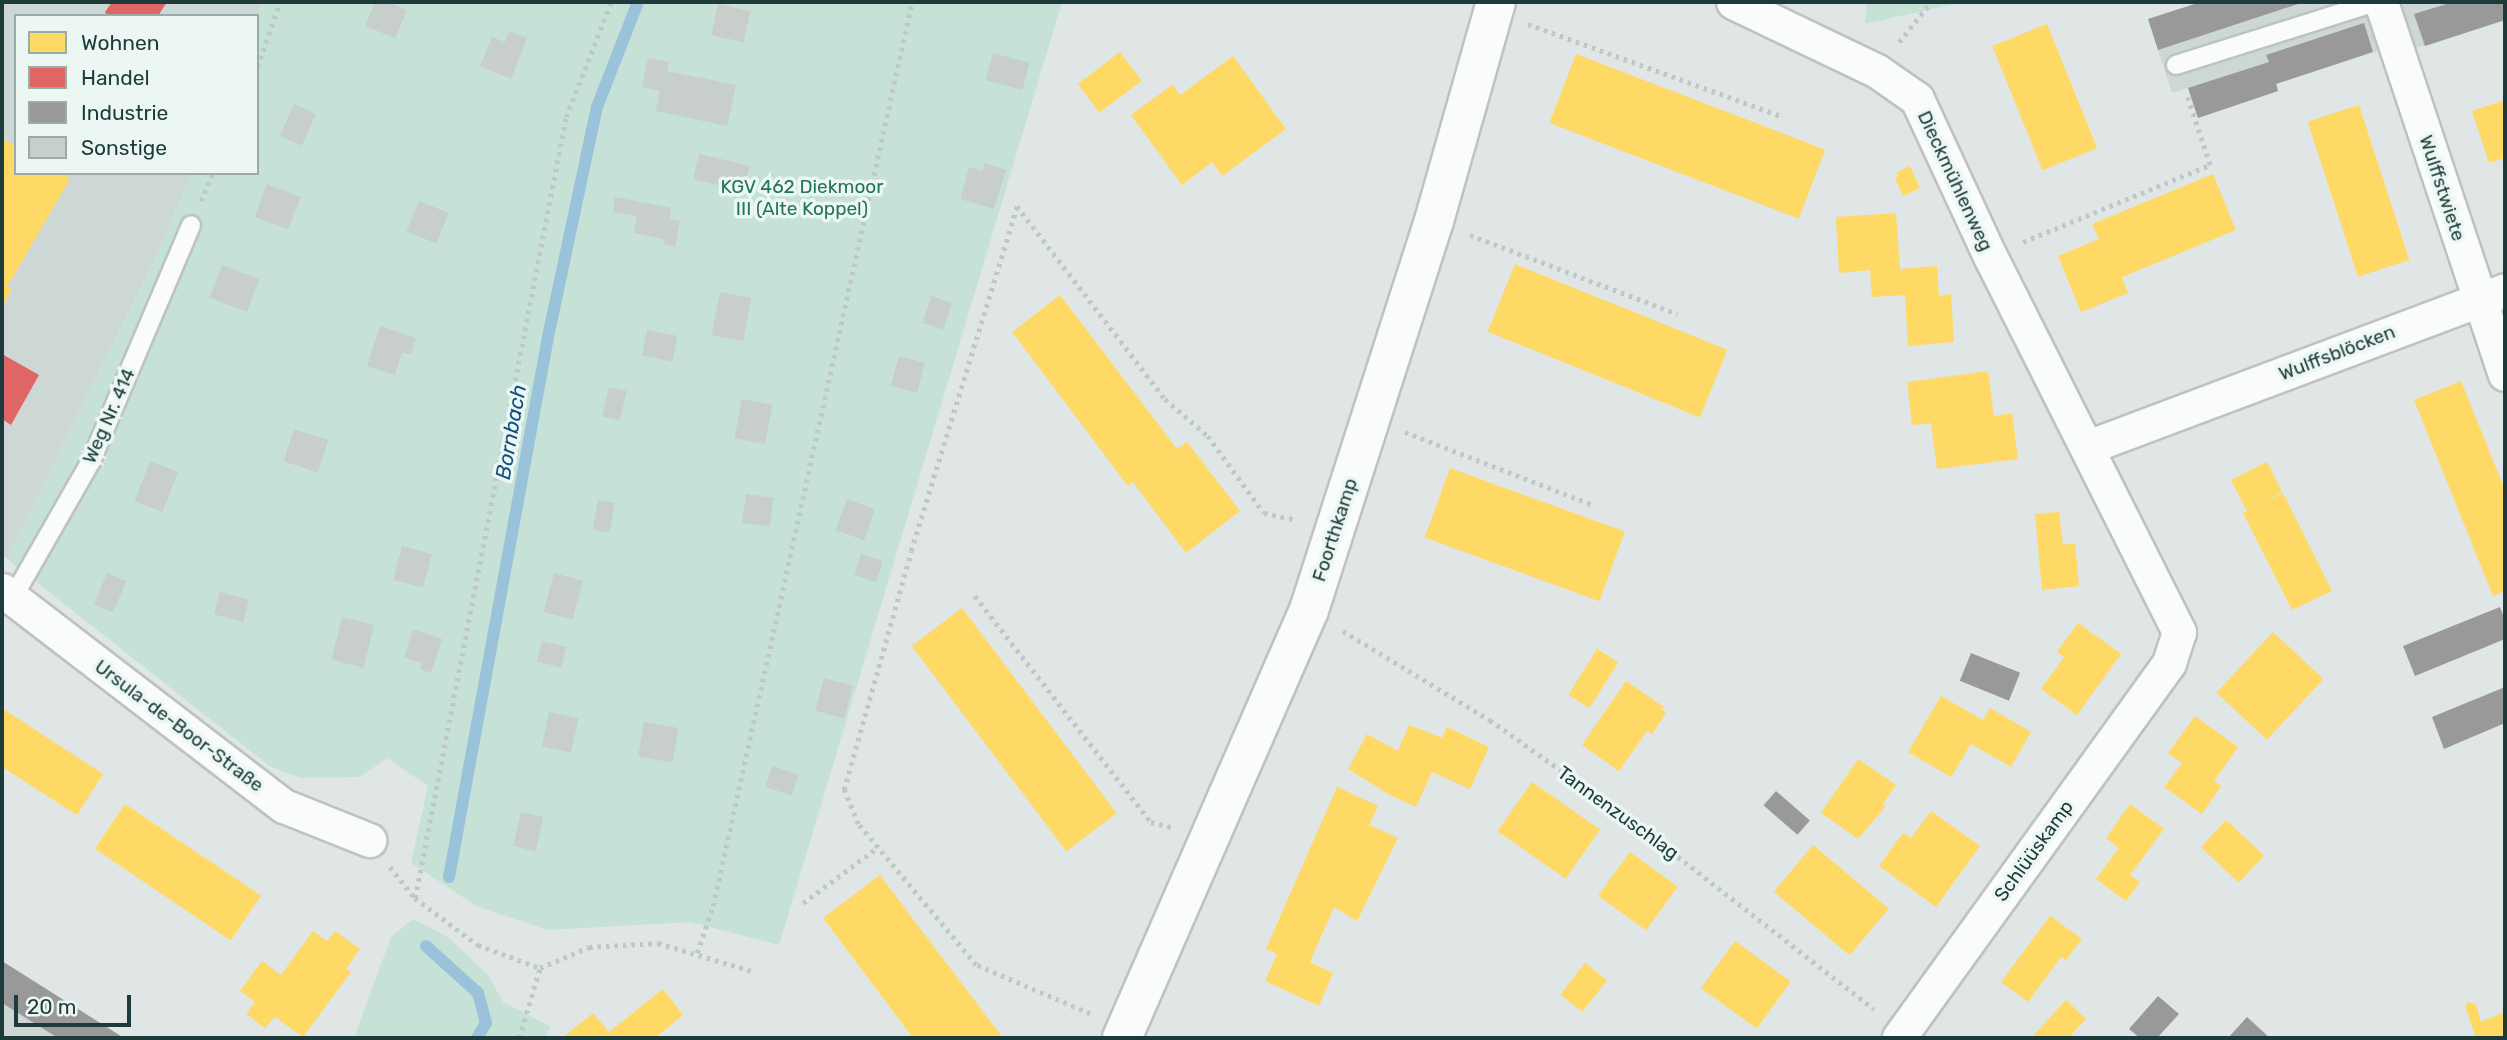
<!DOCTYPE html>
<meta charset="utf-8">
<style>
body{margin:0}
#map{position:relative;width:2507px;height:1040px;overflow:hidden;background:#e0e6e5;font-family:Rubik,sans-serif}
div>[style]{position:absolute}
.built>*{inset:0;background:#cdd8d6}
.green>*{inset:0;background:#c6e2d6}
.homes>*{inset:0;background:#ffd966;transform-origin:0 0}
.shops>*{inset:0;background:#e06666}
.industry>*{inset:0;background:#999;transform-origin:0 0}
.stream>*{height:12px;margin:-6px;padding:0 6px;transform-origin:6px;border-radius:6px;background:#9ac2db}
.building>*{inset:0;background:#c7cecc;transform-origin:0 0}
.path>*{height:4.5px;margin-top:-2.25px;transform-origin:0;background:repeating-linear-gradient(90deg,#bdc8c7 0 3.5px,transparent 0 8.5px)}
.roads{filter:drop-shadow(2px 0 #bdc3c2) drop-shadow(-2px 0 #bdc3c2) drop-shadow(0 2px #bdc3c2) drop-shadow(0 -2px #bdc3c2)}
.lane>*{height:18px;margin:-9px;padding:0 9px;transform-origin:9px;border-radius:9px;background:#fafbfb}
.street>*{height:33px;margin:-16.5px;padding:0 16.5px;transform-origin:16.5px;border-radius:16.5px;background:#fafbfb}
.secondary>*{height:38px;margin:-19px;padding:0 19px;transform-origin:19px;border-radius:19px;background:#fafbfb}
span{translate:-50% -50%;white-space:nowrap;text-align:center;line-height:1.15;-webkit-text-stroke:7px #ecf7f4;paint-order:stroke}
.street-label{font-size:19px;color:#1c3b3a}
.park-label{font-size:19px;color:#227557}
.water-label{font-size:21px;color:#11507c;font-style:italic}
.frame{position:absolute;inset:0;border:4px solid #1c3b3a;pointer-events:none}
.legend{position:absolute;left:14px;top:14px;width:245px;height:161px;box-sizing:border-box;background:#ecf7f4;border:2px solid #99acaa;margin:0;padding:9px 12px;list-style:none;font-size:21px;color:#1c3b3a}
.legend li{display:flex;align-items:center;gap:14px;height:35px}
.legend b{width:35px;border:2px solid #99acaa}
.scale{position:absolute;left:14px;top:995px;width:117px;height:32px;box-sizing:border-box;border:4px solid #1c3b3a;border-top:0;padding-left:9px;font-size:21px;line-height:24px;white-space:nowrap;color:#1c3b3a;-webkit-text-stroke:5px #ecf7f4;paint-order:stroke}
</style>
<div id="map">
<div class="built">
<i style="clip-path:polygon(2px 2px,263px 2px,257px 19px,257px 16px,16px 16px,16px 173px,192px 173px,154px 261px,7px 559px,2px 554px)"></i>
<i style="clip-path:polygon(2201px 2px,2505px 2px,2505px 20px,2425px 46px,2373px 52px,2277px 84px,2278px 91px,2198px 118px,2188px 88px,2172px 93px,2148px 19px)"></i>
<i style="clip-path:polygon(2px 999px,64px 1038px,2px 1038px)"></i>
</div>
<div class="green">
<i style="clip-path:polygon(263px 2px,1062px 2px,779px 945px,690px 922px,548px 930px,478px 907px,411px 863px,428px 786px,387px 758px,360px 777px,301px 778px,271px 767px,7px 559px,154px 261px,192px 173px,257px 173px,257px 19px)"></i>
<i style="clip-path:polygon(1867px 2px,1964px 2px,1865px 24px)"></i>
<i style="clip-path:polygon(413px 919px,448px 937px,488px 975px,503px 1002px,551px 1027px,544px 1038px,354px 1038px,391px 937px)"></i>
</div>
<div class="homes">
<i style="left:2047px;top:24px;width:134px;height:59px;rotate:68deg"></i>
<i style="left:1120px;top:52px;width:36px;height:53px;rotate:53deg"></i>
<i style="left:1576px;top:54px;width:267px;height:74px;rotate:21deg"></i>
<i style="clip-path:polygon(1233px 56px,1286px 129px,1222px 176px,1212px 162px,1182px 185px,1131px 115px,1172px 85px,1180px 95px)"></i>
<i style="clip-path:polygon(2505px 100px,2505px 158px,2489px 163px,2472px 111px)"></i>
<i style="left:2359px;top:105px;width:163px;height:54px;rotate:72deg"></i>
<i style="clip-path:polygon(2px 138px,16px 147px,16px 173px,61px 173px,70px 179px,7px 287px,12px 289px,2px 307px)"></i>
<i style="clip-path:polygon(1910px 166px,1920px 188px,1903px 196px,1895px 178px,1898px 176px,1897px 172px)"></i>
<i style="clip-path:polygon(2213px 174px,2236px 230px,2122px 277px,2128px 293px,2081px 312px,2058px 256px,2099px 239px,2092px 224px)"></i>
<i style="clip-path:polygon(1896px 213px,1900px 269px,1937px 266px,1939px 296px,1951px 294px,1954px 342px,1908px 346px,1905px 295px,1872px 297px,1870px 270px,1839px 273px,1836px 217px)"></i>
<i style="left:1515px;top:264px;width:229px;height:73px;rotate:22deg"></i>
<i style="clip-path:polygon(1060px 295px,1177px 449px,1187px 442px,1240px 511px,1186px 553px,1133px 482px,1128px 486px,1012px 332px)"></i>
<i style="clip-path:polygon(1988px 371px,1994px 416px,2012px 413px,2018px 459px,1937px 469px,1931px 423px,1912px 425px,1907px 382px)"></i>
<i style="clip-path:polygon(2461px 381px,2505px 490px,2505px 591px,2493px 596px,2414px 400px)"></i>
<i style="clip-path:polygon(2267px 462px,2282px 492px,2259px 505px,2283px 493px,2332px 591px,2292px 610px,2243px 513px,2247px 511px,2231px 480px)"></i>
<i style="left:1450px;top:468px;width:186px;height:74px;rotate:20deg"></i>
<i style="clip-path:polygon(2059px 512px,2063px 545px,2075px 543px,2079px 586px,2042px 590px,2035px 514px)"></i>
<i style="left:962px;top:608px;width:257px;height:63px;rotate:53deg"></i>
<i style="clip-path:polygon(2078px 623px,2121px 654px,2077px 715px,2041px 689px,2064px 657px,2057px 652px)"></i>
<i style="left:2273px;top:632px;width:69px;height:83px;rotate:43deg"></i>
<i style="left:1597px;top:649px;width:25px;height:54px;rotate:32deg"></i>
<i style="clip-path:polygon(1626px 681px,1664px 707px,1662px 710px,1666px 713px,1652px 734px,1647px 731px,1619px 771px,1582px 745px)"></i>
<i style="clip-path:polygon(1941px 696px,1983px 720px,1990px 708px,2031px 732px,2011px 767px,1971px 744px,1951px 777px,1908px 752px)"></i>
<i style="clip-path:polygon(2px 708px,103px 774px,77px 815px,2px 767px)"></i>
<i style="clip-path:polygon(2195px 716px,2238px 747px,2214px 781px,2221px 786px,2202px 814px,2164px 787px,2182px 763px,2168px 753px)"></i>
<i style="clip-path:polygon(1409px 725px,1442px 738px,1447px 727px,1489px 747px,1470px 789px,1432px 772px,1416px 807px,1390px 795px,1348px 769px,1367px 734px,1398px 751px)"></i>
<i style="clip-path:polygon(1858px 759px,1896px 785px,1883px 804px,1886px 806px,1858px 839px,1821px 813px)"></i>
<i style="left:1532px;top:782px;width:83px;height:60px;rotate:35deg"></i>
<i style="clip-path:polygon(1337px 787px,1378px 806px,1369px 825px,1398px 838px,1357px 921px,1334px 907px,1310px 962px,1333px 973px,1319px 1006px,1265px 981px,1277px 954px,1266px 949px)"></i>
<i style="left:125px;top:804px;width:164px;height:54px;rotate:34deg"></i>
<i style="clip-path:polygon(2130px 804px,2164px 829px,2130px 875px,2140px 882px,2126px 901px,2096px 879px,2119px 848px,2106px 838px)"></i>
<i style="clip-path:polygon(1931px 811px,1980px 846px,1936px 907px,1879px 866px,1903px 833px,1911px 838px)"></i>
<i style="left:2226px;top:820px;width:52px;height:37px;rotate:43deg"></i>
<i style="left:1813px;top:845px;width:99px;height:61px;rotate:40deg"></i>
<i style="left:1630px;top:852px;width:59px;height:54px;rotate:36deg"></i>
<i style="clip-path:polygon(880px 875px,925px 935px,1003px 1038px,913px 1038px,823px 918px)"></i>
<i style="clip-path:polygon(2050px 916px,2082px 939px,2066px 960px,2061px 957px,2028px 1002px,2001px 982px)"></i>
<i style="clip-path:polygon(313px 931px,327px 941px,335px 931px,360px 949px,346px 969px,351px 972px,303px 1037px,275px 1017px,265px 1028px,246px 1014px,255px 1002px,240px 991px,262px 961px,281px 975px)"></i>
<i style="left:1735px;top:941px;width:69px;height:58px;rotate:36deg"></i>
<i style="left:1585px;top:963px;width:28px;height:40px;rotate:38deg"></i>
<i style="clip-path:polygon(663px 989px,683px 1015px,655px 1038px,562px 1038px,593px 1013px,609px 1032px)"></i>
<i style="clip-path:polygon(2066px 1000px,2086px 1019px,2070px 1036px,2073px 1038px,2031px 1038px)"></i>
<i style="clip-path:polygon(2468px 1002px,2476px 1004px,2481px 1022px,2505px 1012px,2505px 1038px,2476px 1038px,2465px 1006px)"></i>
</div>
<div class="shops">
<i style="clip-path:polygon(112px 2px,167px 2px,158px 16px,108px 16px,105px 12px)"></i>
<i style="clip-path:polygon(2px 354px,39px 375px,11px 425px,2px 419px)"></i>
</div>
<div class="industry">
<i style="clip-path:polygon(2201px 2px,2304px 2px,2158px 50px,2148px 19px)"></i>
<i style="clip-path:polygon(2453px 2px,2505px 2px,2505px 20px,2425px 46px,2414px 14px)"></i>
<i style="clip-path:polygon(2364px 23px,2373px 52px,2276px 84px,2278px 91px,2198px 118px,2188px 88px,2269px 62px,2266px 55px)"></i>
<i style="clip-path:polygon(2500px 607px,2505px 620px,2505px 639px,2415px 676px,2403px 646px)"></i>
<i style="left:1971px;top:653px;width:53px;height:30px;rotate:22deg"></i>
<i style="clip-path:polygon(2505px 687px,2505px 723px,2444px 749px,2432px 717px)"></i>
<i style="left:1776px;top:791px;width:45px;height:19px;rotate:41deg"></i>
<i style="clip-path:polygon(2px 961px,124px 1038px,58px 1038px,2px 1003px)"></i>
<i style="clip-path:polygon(2158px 996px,2179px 1014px,2157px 1038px,2140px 1038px,2129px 1029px)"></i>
<i style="clip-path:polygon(2247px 1017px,2270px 1038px,2228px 1038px)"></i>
</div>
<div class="stream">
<i style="left:449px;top:877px;width:549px;rotate:-79.61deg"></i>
<i style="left:548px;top:337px;width:235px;rotate:-78deg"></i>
<i style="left:597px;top:107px;width:113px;rotate:-68.7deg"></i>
<i style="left:426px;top:946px;width:70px;rotate:42.1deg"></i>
<i style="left:478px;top:993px;width:31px;rotate:75deg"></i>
<i style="left:486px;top:1023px;width:17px;rotate:121deg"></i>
</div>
<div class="building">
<i style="clip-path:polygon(375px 2px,388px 2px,407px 10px,395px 38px,365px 26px)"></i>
<i style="left:718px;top:4px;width:33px;height:32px;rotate:12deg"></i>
<i style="clip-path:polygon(509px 31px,527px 38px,511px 79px,480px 66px,492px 37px,505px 42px)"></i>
<i style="left:993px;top:53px;width:38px;height:28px;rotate:15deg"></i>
<i style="clip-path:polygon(648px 58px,669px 62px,667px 71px,736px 85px,727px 126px,656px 111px,660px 91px,642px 87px)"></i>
<i style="left:294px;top:104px;width:24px;height:35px;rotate:24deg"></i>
<i style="left:699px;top:154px;width:52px;height:26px;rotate:13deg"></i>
<i style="clip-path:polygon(984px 163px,1006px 170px,994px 209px,960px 199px,969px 167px,983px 171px)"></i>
<i style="left:267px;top:184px;width:36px;height:35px;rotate:21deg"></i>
<i style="clip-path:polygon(615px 197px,671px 208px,669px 219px,680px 221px,675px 247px,663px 244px,664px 239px,634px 233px,637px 216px,613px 212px)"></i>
<i style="left:419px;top:201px;width:32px;height:33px;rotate:22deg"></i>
<i style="left:222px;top:265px;width:40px;height:35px;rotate:21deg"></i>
<i style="left:720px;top:292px;width:32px;height:44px;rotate:11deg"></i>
<i style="left:931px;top:296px;width:22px;height:28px;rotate:18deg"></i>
<i style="clip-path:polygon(380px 326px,416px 338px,411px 355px,402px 352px,395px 375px,367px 366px)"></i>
<i style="left:647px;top:330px;width:31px;height:26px;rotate:11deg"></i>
<i style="left:899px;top:356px;width:27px;height:31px;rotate:15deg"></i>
<i style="left:609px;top:387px;width:18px;height:30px;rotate:13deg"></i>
<i style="left:742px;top:399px;width:31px;height:40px;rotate:11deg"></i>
<i style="left:294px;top:429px;width:36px;height:34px;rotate:18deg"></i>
<i style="left:150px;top:461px;width:30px;height:43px;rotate:21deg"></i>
<i style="left:746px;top:494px;width:28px;height:29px;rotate:8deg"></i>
<i style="left:847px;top:499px;width:30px;height:33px;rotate:20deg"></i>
<i style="left:598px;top:500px;width:17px;height:30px;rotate:10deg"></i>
<i style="left:402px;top:546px;width:31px;height:35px;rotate:15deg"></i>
<i style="left:861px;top:554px;width:23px;height:22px;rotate:18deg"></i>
<i style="left:107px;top:573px;width:21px;height:34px;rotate:23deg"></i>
<i style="left:554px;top:573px;width:30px;height:40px;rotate:15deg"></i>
<i style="left:220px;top:592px;width:30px;height:23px;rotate:15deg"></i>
<i style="left:342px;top:617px;width:33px;height:44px;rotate:14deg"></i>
<i style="clip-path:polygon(413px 629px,442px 639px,431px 673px,420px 669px,422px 663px,404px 658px)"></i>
<i style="left:542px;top:641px;width:25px;height:21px;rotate:14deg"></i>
<i style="left:824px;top:678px;width:30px;height:34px;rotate:15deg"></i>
<i style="left:549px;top:712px;width:30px;height:35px;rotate:12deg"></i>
<i style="left:644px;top:722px;width:35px;height:35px;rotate:10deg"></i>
<i style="left:772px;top:766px;width:28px;height:22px;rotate:18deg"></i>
<i style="left:521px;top:812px;width:23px;height:35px;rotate:13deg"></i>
</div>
<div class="path">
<i style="left:1528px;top:24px;width:272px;rotate:20deg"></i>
<i style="left:1899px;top:42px;width:51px;rotate:-51.3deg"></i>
<i style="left:257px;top:67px;width:69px;rotate:-70.5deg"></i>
<i style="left:201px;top:201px;width:30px;rotate:-67deg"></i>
<i style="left:1470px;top:235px;width:222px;rotate:20.8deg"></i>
<i style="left:2023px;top:242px;width:202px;rotate:-22.4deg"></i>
<i style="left:2210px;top:165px;width:76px;rotate:-108.4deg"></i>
<i style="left:1405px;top:432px;width:202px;rotate:21.2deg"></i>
<i style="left:975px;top:596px;width:286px;rotate:52.1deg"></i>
<i style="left:1151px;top:822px;width:21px;rotate:14deg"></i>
<i style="left:1343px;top:631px;width:172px;rotate:31.2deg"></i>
<i style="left:1490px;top:720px;width:173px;rotate:35.3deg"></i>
<i style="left:1631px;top:820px;width:308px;rotate:37.9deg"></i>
<i style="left:390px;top:867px;width:40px;rotate:51deg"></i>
<i style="left:415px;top:898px;width:79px;rotate:36.7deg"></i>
<i style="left:478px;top:945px;width:66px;rotate:20.4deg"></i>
<i style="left:540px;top:968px;width:53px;rotate:-23.2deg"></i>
<i style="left:589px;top:947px;width:69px;rotate:-3.3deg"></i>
<i style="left:658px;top:943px;width:98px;rotate:16.6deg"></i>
<i style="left:415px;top:898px;width:795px;rotate:-79.06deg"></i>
<i style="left:566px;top:117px;width:123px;rotate:-68.6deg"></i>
<i style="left:803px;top:903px;width:94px;rotate:-36.7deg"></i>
<i style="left:697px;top:953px;width:50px;rotate:-71.2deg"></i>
<i style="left:713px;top:906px;width:926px;rotate:-77.59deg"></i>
<i style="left:1090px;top:1014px;width:124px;rotate:-156.7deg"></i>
<i style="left:976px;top:965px;width:184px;rotate:-129.9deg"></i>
<i style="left:858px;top:824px;width:37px;rotate:-112deg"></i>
<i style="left:844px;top:790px;width:248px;rotate:-74.3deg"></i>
<i style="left:911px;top:551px;width:361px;rotate:-72.9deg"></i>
<i style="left:1017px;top:206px;width:243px;rotate:52.5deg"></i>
<i style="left:1165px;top:399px;width:57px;rotate:40.7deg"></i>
<i style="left:1208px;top:436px;width:95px;rotate:54deg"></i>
<i style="left:1264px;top:513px;width:33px;rotate:12deg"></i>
<i style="left:519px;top:1038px;width:73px;rotate:-73.3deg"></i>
</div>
<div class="roads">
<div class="lane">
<i style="left:2176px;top:65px;width:210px;rotate:-17.5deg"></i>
<i style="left:12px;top:599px;width:159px;rotate:-60.2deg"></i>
<i style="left:91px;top:461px;width:256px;rotate:-67deg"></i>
</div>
<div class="street">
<i style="left:1733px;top:2px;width:160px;rotate:25.6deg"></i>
<i style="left:1877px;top:71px;width:49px;rotate:35deg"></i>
<i style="left:1917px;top:99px;width:173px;rotate:65.1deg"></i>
<i style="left:1990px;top:256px;width:421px;rotate:63.3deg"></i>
<i style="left:2179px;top:632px;width:33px;rotate:108deg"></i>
<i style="left:2169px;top:663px;width:462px;rotate:125.8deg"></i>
<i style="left:2381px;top:2px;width:392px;rotate:71.6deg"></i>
<i style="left:2088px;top:447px;width:446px;rotate:-20.6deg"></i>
<i style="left:2px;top:590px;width:355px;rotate:37.5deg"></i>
<i style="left:284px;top:806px;width:92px;rotate:21.8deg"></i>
</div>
<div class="secondary">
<i style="left:1122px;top:1038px;width:467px;rotate:-66.4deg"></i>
<i style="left:1309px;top:610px;width:409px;rotate:-72.2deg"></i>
<i style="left:1434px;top:221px;width:228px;rotate:-74.2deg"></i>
</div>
</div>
<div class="street-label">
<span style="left:1955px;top:181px;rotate:65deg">Dieckmühlenweg</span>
<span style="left:2442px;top:188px;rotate:72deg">Wulffstwiete</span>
<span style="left:2337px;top:353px;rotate:-21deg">Wulffsblöcken</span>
<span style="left:109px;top:416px;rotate:-66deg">Weg Nr. 414</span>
<span style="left:1335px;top:530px;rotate:-72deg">Foorthkamp</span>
<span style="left:179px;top:726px;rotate:37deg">Ursula-de-Boor-Straße</span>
<span style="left:1618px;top:813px;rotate:36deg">Tannenzuschlag</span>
<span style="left:2034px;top:851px;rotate:-54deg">Schlüüskamp</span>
</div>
<div class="park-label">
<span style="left:802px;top:198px">KGV 462 Diekmoor<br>III (Alte Koppel)</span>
</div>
<div class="water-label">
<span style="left:511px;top:432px;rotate:-80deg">Bornbach</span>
</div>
<div class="frame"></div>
<ul class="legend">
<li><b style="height:19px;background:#ffd966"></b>Wohnen</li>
<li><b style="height:19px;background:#e06666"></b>Handel</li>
<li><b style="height:19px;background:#999"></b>Industrie</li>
<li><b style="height:19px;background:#c7cecc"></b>Sonstige</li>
</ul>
<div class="scale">20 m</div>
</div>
